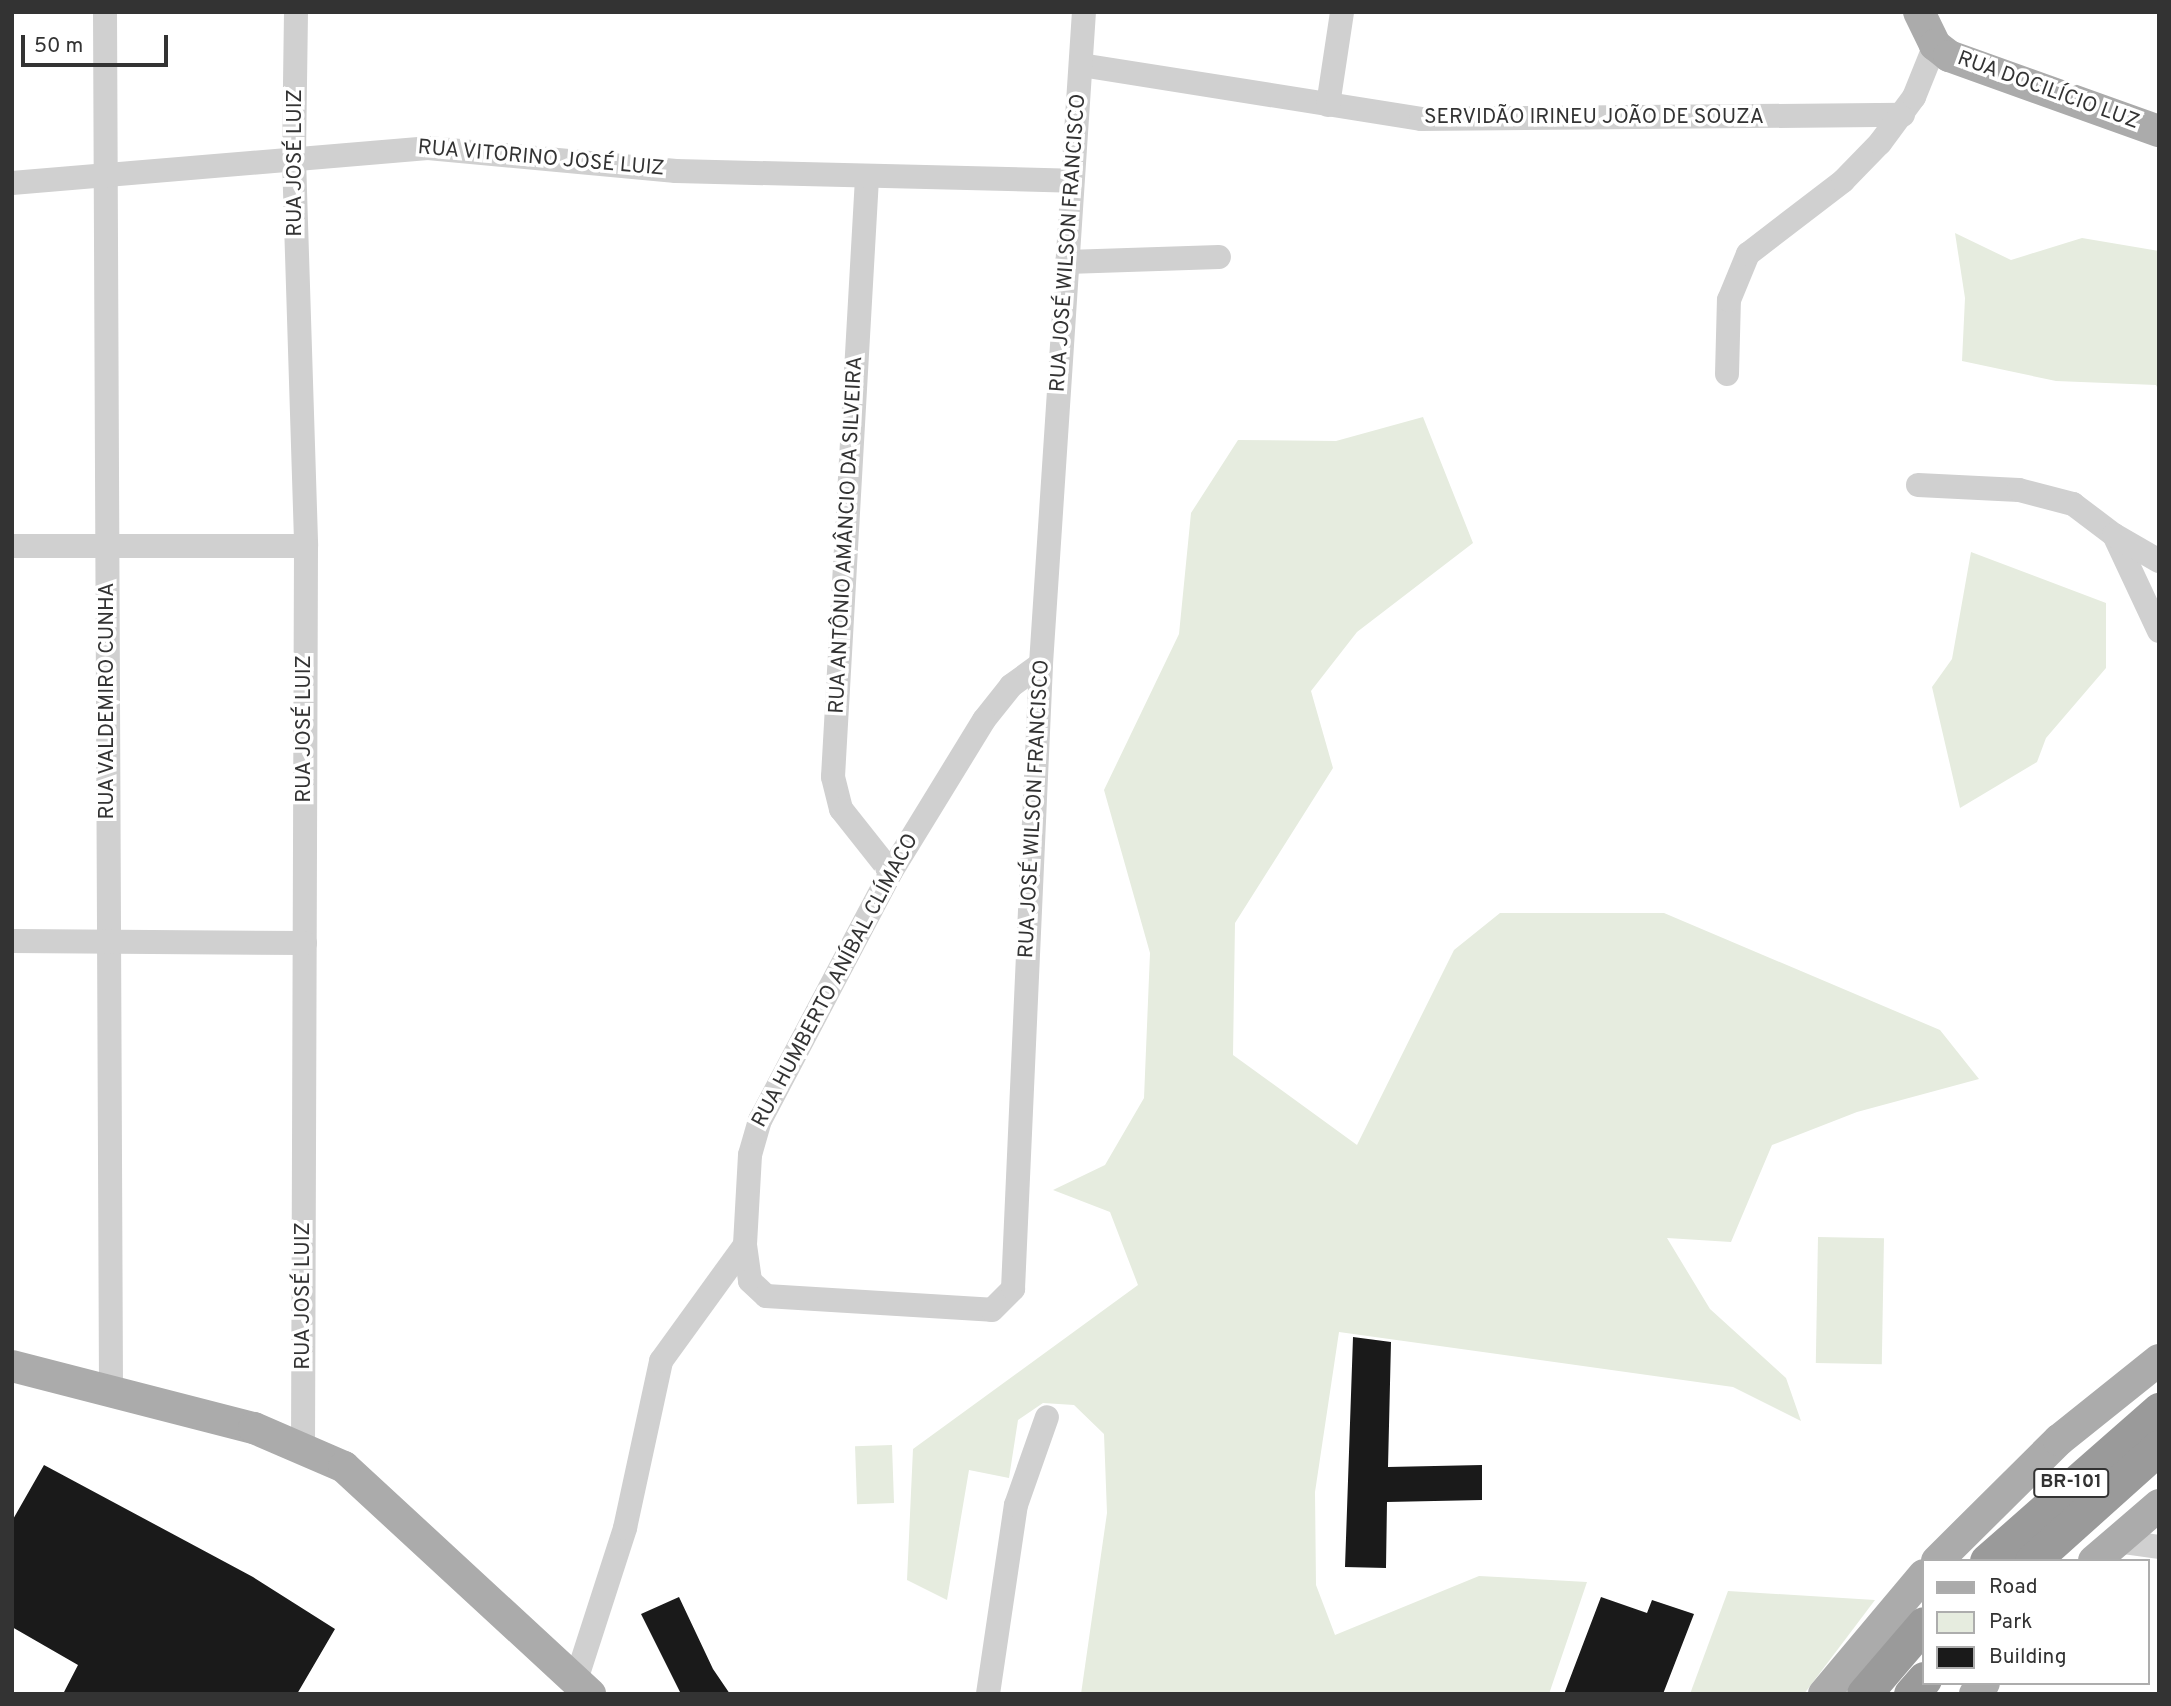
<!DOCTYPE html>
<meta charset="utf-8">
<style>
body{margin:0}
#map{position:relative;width:2171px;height:1706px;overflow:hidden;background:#fff;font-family:Overpass,sans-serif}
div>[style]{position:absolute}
.green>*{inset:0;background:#e6ecdf;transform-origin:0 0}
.building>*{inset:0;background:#1a1a1a}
.minor>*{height:24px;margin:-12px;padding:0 12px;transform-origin:12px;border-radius:12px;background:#d0d0d0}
.major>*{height:32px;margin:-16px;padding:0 16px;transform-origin:16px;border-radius:16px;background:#ababab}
.highway>*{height:35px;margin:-17.5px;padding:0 17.5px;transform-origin:17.5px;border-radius:17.5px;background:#9a9a9a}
span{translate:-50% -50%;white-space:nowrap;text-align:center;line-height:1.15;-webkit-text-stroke:7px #fff;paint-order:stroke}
.shield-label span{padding:2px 5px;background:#fff;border:2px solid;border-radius:5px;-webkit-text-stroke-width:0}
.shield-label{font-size:19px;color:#333;font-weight:700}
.street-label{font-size:21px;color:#333}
.frame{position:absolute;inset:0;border:14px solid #333;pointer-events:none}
.legend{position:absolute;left:1922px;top:1559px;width:228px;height:126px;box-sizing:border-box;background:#fff;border:2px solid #adadad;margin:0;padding:9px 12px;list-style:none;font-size:21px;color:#333}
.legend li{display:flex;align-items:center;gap:14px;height:35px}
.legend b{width:35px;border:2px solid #adadad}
.scale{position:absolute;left:21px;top:35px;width:147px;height:32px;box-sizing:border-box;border:4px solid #333;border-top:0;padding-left:9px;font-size:21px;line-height:24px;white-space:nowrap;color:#333;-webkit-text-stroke:5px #fff;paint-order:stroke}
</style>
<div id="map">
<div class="green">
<i style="clip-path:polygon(1955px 233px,2011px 260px,2082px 238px,2159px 251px,2159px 391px,2156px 385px,2056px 381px,1962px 361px,1965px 298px)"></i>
<i style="clip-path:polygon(1423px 417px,1473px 543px,1357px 632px,1311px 691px,1333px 768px,1235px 923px,1233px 1055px,1357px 1145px,1454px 950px,1500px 913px,1664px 913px,1940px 1030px,1979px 1079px,1857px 1112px,1772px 1145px,1731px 1242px,1667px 1238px,1710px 1309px,1786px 1378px,1801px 1421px,1733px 1387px,1339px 1332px,1315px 1492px,1316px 1585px,1335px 1635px,1479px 1576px,1587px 1582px,1549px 1694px,1081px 1694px,1107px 1513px,1104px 1434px,1074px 1405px,1043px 1403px,1018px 1420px,1009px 1478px,969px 1470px,947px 1600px,907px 1580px,913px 1449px,1138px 1285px,1110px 1212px,1053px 1190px,1105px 1165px,1144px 1098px,1150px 953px,1104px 790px,1179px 634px,1191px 513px,1238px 440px,1336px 441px)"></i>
<i style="clip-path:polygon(1971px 552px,2106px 603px,2106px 668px,2046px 738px,2037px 762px,1960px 808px,1932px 687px,1952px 659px)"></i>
<i style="left:1818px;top:1237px;width:66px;height:126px;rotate:1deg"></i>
<i style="left:892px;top:1445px;width:58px;height:37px;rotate:88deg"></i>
<i style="clip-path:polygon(1728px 1591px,1875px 1600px,1804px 1694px,1690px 1694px)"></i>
</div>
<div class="building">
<i style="clip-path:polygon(1353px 1337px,1391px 1342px,1388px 1467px,1482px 1465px,1482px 1500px,1387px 1502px,1386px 1568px,1345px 1567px)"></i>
<i style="clip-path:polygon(44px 1465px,253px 1577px,335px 1629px,297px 1694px,63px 1694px,78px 1665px,12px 1627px,12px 1521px)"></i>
<i style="clip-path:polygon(679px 1597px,713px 1669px,730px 1694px,681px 1694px,641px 1614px)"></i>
<i style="clip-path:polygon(1601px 1597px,1647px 1613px,1652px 1600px,1694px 1614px,1663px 1694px,1564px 1694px)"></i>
</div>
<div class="minor">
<i style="left:105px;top:12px;width:1379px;rotate:89.75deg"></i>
<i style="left:296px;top:12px;width:147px;rotate:90.8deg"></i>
<i style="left:294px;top:159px;width:387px;rotate:88.2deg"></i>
<i style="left:306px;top:546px;width:901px;rotate:90.19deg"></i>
<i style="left:1081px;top:65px;width:344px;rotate:9deg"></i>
<i style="left:1421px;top:119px;width:482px;rotate:-0.5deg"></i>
<i style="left:1328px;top:105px;width:94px;rotate:-81.4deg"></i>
<i style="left:867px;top:178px;width:600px;rotate:93.25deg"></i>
<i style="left:833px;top:777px;width:33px;rotate:76deg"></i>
<i style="left:841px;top:809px;width:80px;rotate:51.6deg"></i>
<i style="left:12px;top:183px;width:417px;rotate:-4.8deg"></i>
<i style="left:428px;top:148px;width:249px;rotate:5.3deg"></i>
<i style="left:676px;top:171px;width:396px;rotate:1.4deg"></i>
<i style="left:1067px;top:262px;width:152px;rotate:-1.9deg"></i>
<i style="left:1727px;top:374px;width:74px;rotate:-88.5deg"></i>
<i style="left:1729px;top:300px;width:50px;rotate:-67.6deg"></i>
<i style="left:1748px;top:254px;width:120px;rotate:-37.5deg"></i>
<i style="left:1843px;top:181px;width:53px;rotate:-45.8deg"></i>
<i style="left:1880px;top:143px;width:57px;rotate:-53.5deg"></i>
<i style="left:1914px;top:97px;width:56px;rotate:-68deg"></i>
<i style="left:1918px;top:485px;width:101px;rotate:2.8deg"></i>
<i style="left:2019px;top:490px;width:56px;rotate:14.5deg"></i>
<i style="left:2073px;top:504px;width:51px;rotate:37.1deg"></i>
<i style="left:2114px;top:535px;width:106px;rotate:64.9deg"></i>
<i style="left:2114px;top:535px;width:52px;rotate:30deg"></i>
<i style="left:12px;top:546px;width:294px"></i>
<i style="left:1041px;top:664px;width:37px;rotate:144deg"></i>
<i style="left:1011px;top:686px;width:43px;rotate:128.5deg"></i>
<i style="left:984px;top:720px;width:178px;rotate:121.5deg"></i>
<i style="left:891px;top:872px;width:280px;rotate:117.8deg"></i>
<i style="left:760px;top:1120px;width:36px;rotate:106deg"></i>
<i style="left:750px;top:1155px;width:90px;rotate:93.2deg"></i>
<i style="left:745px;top:1245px;width:36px;rotate:82deg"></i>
<i style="left:750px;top:1281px;width:22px;rotate:43deg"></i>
<i style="left:766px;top:1296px;width:226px;rotate:3.5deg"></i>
<i style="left:992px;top:1310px;width:30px;rotate:-45deg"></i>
<i style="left:1013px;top:1289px;width:626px;rotate:-87.43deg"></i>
<i style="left:1041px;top:664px;width:653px;rotate:-86.23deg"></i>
<i style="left:12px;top:941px;width:293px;rotate:0.4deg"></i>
<i style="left:2117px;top:1541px;width:42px;rotate:8.1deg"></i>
<i style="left:576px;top:1680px;width:160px;rotate:-72.1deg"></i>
<i style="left:625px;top:1528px;width:171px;rotate:-77.8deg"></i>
<i style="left:661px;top:1361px;width:143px;rotate:-54.1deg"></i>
<i style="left:988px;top:1694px;width:191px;rotate:-81.6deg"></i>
<i style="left:1016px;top:1505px;width:93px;rotate:-70.6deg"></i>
</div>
<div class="major">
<i style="left:1919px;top:12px;width:37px;rotate:64deg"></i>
<i style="left:1935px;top:45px;width:18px;rotate:38deg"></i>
<i style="left:1949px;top:56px;width:223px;rotate:19.7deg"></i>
<i style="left:12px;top:1366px;width:250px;rotate:14.4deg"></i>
<i style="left:254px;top:1428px;width:98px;rotate:23.4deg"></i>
<i style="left:344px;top:1467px;width:335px;rotate:42.7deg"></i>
<i style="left:1937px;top:1561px;width:172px;rotate:-44.8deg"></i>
<i style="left:2059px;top:1440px;width:128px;rotate:-38.7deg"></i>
<i style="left:2094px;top:1561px;width:86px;rotate:-40.7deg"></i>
<i style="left:1824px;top:1694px;width:155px;rotate:-50deg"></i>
<i style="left:1975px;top:1694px;width:14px;rotate:-51deg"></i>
</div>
<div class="highway">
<i style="left:1987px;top:1561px;width:229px;rotate:-41.3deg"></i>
<i style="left:2032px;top:1561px;width:171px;rotate:-41.9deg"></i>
<i style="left:1864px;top:1694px;width:92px;rotate:-49.4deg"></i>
<i style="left:1911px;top:1694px;width:20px;rotate:-49deg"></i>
</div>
<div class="shield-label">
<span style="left:2071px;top:1483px">BR-101</span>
</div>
<div class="street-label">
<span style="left:2048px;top:91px;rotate:20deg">RUA DOCILÍCIO LUZ</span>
<span style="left:1594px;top:118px">SERVIDÃO IRINEU JOÃO DE SOUZA</span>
<span style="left:541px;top:159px;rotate:5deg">RUA VITORINO JOSÉ LUIZ</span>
<span style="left:296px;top:163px;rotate:-90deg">RUA JOSÉ LUIZ</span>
<span style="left:1069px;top:243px;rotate:-86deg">RUA JOSÉ WILSON FRANCISCO</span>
<span style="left:847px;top:535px;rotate:-87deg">RUA ANTÔNIO AMÂNCIO DA SILVEIRA</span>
<span style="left:108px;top:701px;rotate:-90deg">RUA VALDEMIRO CUNHA</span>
<span style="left:305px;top:729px;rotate:-90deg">RUA JOSÉ LUIZ</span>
<span style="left:1035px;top:809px;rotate:-87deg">RUA JOSÉ WILSON FRANCISCO</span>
<span style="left:836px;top:981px;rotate:-62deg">RUA HUMBERTO ANÍBAL CLÍMACO</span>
<span style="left:304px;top:1296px;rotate:-90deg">RUA JOSÉ LUIZ</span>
</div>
<div class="frame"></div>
<ul class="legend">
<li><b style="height:9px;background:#ababab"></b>Road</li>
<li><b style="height:19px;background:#e6ecdf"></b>Park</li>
<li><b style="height:19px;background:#1a1a1a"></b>Building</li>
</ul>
<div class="scale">50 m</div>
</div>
